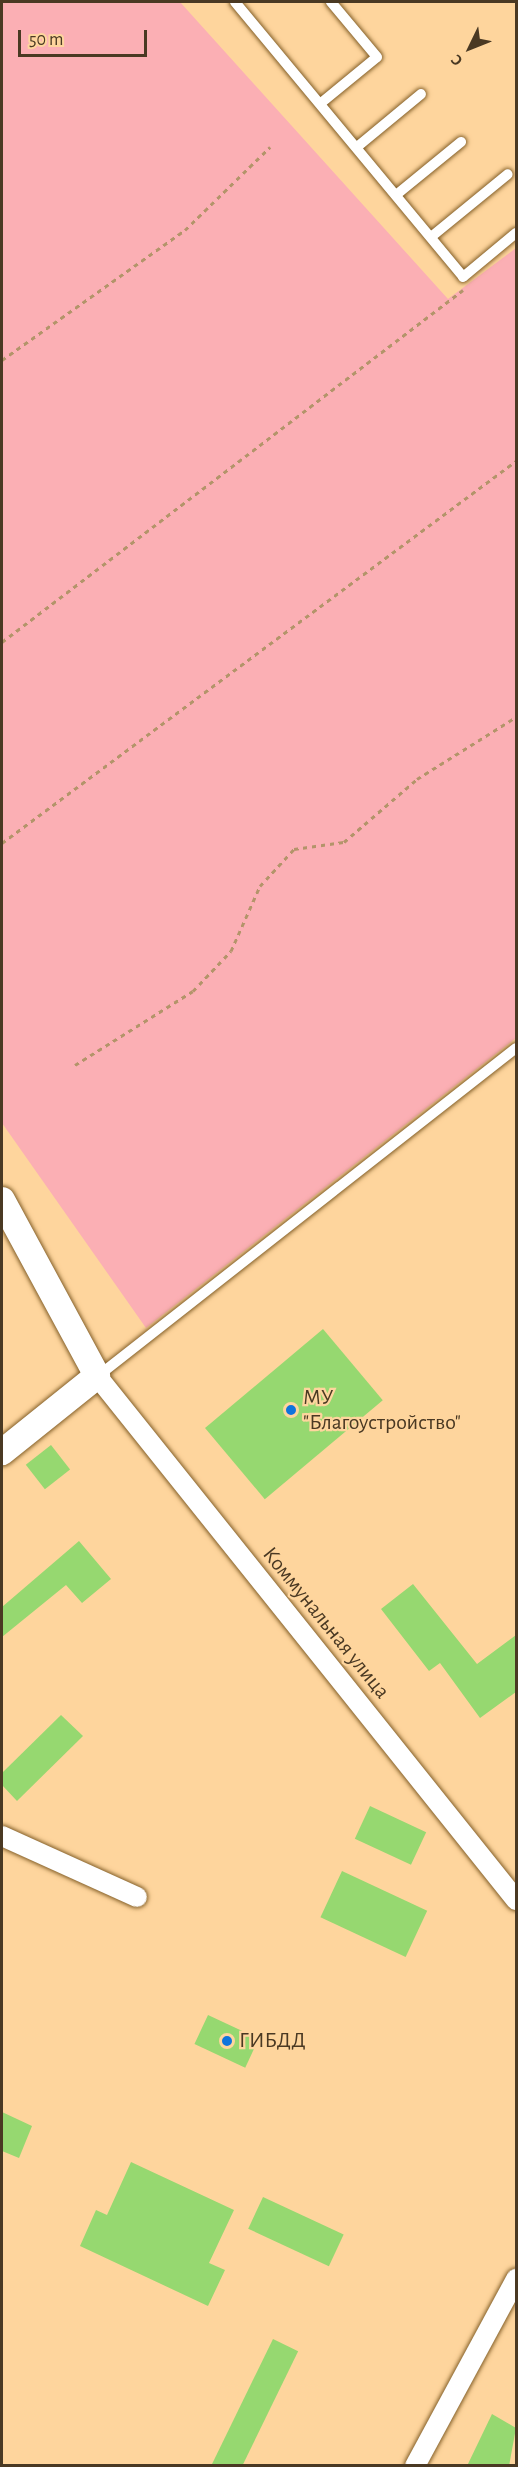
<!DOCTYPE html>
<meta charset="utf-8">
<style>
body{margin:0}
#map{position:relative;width:518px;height:2467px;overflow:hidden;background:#fed59d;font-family:"Alegreya Sans",sans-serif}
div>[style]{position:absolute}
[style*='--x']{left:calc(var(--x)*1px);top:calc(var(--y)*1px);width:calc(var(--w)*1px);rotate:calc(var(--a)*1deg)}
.green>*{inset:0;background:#fbafb4}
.building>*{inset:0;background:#96d870;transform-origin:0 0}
.path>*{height:3px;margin-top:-1.5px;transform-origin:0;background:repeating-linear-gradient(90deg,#b3946a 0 4.5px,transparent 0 9px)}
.roads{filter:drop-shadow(0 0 2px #846029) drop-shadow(0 0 2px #846029)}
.service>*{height:10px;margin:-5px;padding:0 5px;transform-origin:5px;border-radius:5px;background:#fff}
.minor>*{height:20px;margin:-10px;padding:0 10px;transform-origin:10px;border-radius:10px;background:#fff}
.tertiary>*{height:26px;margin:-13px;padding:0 13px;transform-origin:13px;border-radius:13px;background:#fff}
.dots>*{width:16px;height:16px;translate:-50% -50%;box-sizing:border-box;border:3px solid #fed59d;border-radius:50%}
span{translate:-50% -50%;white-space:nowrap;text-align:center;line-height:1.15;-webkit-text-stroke:4.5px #fed59d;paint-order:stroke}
.poi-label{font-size:22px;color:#4a3923}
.left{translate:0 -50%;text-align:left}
.street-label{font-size:22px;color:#4a3923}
.frame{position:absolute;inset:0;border:3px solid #4a3923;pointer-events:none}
.north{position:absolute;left:440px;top:18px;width:60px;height:60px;-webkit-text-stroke:4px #fed59d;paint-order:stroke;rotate:227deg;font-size:16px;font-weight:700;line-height:24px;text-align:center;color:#4a3923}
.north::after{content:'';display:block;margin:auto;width:21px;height:27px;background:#4a3923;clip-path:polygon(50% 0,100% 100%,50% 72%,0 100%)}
.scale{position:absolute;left:18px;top:30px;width:129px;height:27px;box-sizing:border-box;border:3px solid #4a3923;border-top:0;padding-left:8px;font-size:18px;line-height:21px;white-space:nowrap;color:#4a3923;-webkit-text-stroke:4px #fed59d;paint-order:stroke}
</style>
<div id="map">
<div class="green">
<div style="clip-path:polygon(2px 2px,180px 2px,448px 299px,516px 248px,516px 1038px,146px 1328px,2px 1123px)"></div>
</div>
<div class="building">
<div style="left:323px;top:1329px;width:93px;height:154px;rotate:50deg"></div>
<div style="left:51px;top:1445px;width:31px;height:32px;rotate:52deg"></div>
<div style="clip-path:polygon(79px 1541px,111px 1579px,82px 1603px,66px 1585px,2px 1637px,2px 1607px)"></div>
<div style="clip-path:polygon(413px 1584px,477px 1664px,516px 1635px,516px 1692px,480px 1718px,440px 1663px,429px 1671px,381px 1609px)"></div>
<div style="clip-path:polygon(61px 1715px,83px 1736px,17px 1801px,2px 1785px,2px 1773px)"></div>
<div style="left:370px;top:1806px;width:62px;height:36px;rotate:25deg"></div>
<div style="left:342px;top:1871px;width:94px;height:51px;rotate:25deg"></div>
<div style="left:208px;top:2015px;width:56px;height:32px;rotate:25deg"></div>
<div style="clip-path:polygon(2px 2112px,32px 2126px,19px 2158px,2px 2151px)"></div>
<div style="clip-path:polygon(131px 2162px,234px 2210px,209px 2263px,225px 2270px,208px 2306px,80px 2246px,96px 2210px,107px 2215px)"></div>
<div style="left:263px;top:2197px;width:89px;height:35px;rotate:25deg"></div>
<div style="left:273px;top:2339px;width:28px;height:141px;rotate:26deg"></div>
<div style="clip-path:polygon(492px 2414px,516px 2428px,509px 2466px,467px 2466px)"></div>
</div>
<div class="path">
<div style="--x:2;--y:360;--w:224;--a:-35.4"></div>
<div style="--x:185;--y:230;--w:119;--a:-44.3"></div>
<div style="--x:2;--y:642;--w:580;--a:-37.36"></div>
<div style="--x:2;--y:843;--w:640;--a:-36.62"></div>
<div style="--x:75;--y:1065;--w:139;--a:-32.1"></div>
<div style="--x:193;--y:991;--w:55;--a:-46.5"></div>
<div style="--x:231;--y:951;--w:71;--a:-66"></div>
<div style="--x:260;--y:886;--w:50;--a:-47.4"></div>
<div style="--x:294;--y:849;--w:50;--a:-8"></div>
<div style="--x:344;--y:842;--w:96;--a:-40.8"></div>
<div style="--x:417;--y:779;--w:117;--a:-32.1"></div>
</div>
<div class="roads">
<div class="service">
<div style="--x:235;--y:2;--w:357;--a:50.3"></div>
<div style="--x:463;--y:277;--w:69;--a:-39.7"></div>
<div style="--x:321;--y:103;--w:72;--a:-39.4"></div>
<div style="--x:377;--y:57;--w:72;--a:-129.9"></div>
<div style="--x:357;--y:147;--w:83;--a:-39.6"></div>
<div style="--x:396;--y:195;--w:84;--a:-39.2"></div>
<div style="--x:431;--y:237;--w:99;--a:-39.3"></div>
<div style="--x:98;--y:1376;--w:531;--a:-38.12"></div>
</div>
<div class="minor">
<div style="--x:97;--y:1376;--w:671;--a:51.35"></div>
<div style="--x:2;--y:1836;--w:148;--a:24.3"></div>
<div style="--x:415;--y:2466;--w:213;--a:-61.6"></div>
</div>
<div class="tertiary">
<div style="--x:2;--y:1200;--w:200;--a:61.6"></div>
<div style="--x:97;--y:1376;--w:122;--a:141.3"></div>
</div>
</div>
<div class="dots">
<div style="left:291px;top:1410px;background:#0f74dc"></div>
<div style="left:227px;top:2041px;background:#0f74dc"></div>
</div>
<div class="poi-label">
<span class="left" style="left:303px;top:1410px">МУ<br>"Благоустройство"</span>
<span class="left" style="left:239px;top:2041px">ГИБДД</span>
</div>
<div class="street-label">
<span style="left:326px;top:1623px;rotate:51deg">Коммунальная улица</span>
</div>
<div class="frame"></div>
<div class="north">С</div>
<div class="scale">50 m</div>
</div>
